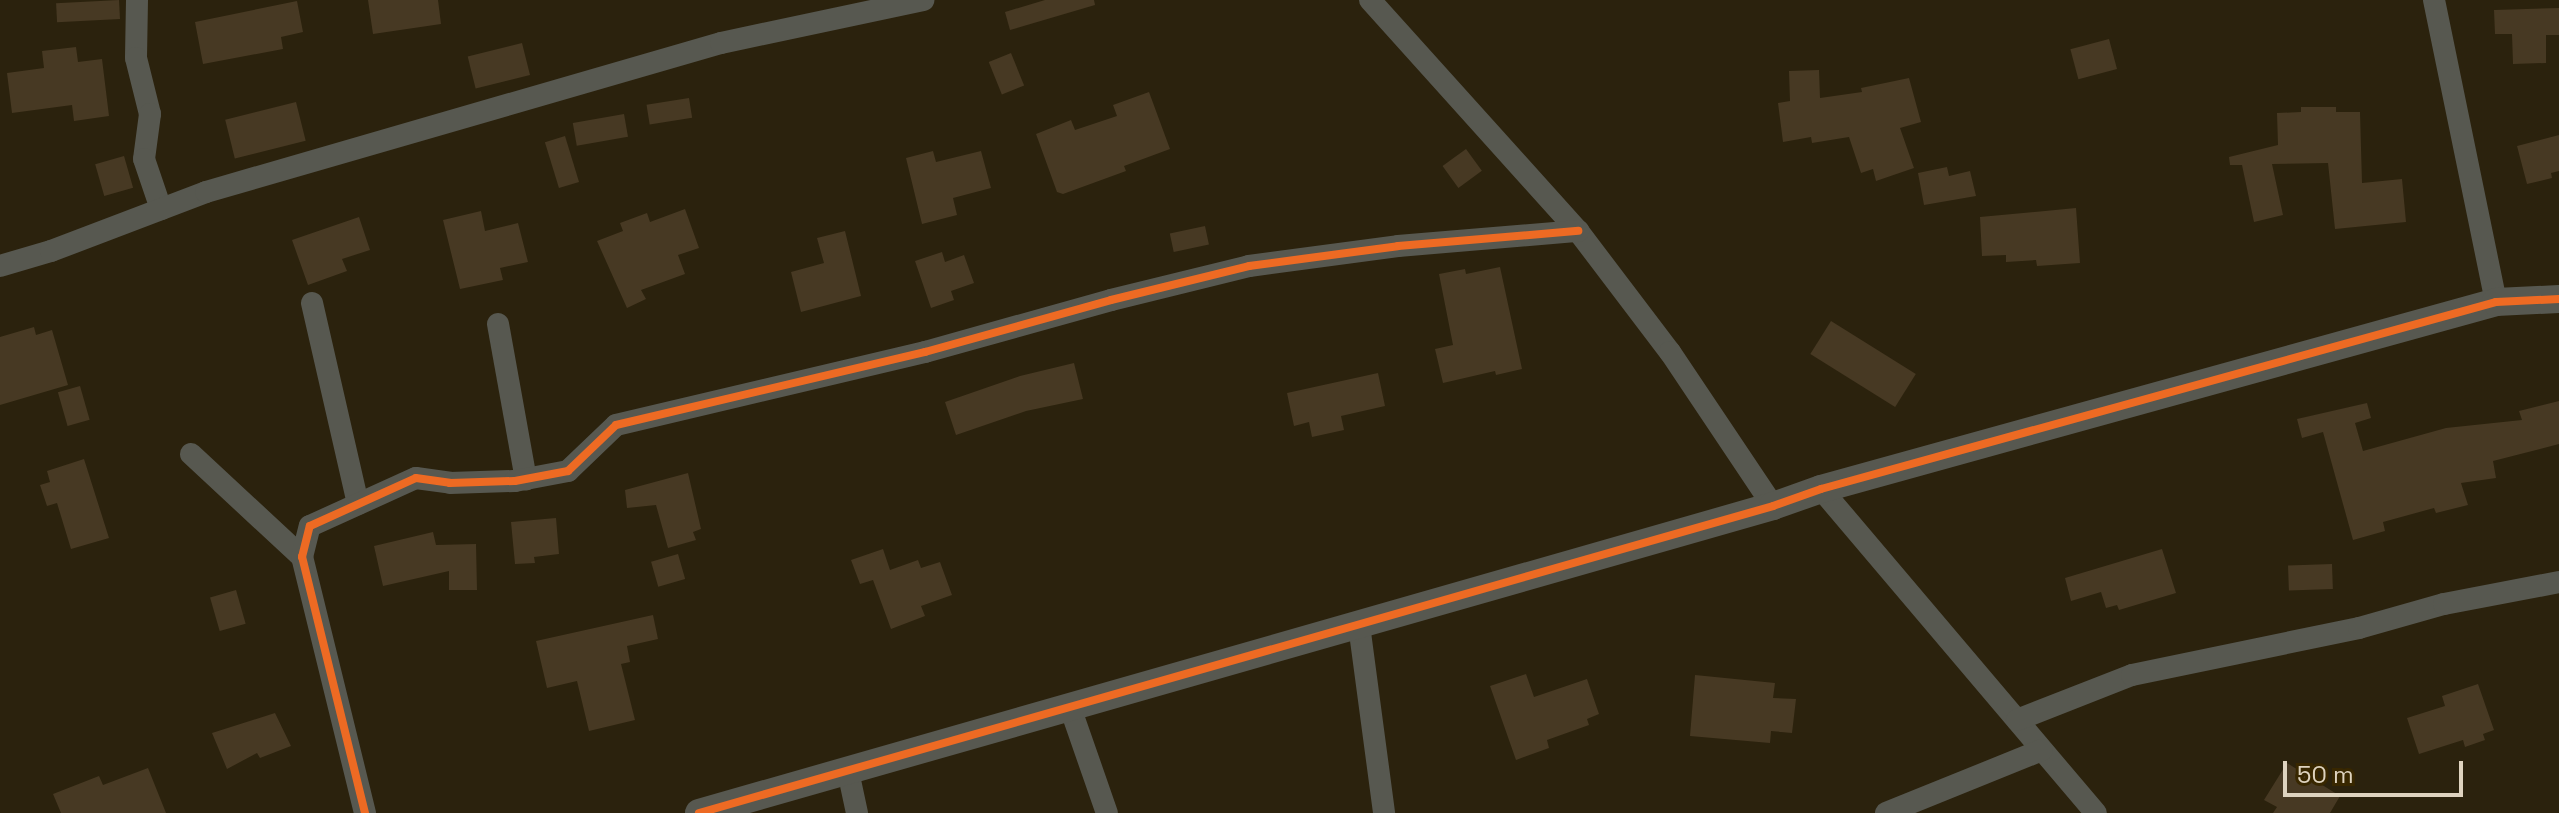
<!DOCTYPE html>
<style>
body{margin:0}
#map{position:relative;width:2559px;height:813px;overflow:hidden;background:#2b220d;font-family:"Space Grotesk",sans-serif}
div>[style]{position:absolute}
[style*='--x']{left:calc(var(--x)*1px);top:calc(var(--y)*1px);width:calc(var(--w)*1px);rotate:calc(var(--a)*1deg)}
.building>*{inset:0;background:#473923;transform-origin:0 0}
.minor>*{height:22px;margin:-11px;padding:0 11px;transform-origin:11px;border-radius:11px;background:#575850}
.tertiary>*{height:28px;margin:-14px;padding:0 14px;transform-origin:14px;border-radius:14px;background:#575850}
.cycleway>*{height:8px;margin:-4px;padding:0 4px;transform-origin:4px;border-radius:4px;background:#ed6a23}
span{translate:-50% -50%;white-space:nowrap;text-align:center;line-height:1.15;-webkit-text-stroke:6px #382700;paint-order:stroke}
.scale{position:absolute;left:2283px;top:761px;width:180px;height:36px;box-sizing:border-box;border:4px solid #ded3bf;border-top:0;padding-left:10px;font-size:24px;line-height:28px;white-space:nowrap;color:#ded3bf;-webkit-text-stroke:6px #382700;paint-order:stroke}
</style>
<div id="map">
<div class="building">
<div style="left:119px;top:0;width:19px;height:63px;rotate:87deg"></div>
<div style="clip-path:polygon(368px 0,438px 0,441px 24px,373px 34px)"></div>
<div style="clip-path:polygon(1045px 0,1094px 0,1095px 5px,1010px 30px,1005px 12px)"></div>
<div style="clip-path:polygon(297px 1px,303px 32px,281px 37px,283px 49px,203px 64px,195px 22px)"></div>
<div style="clip-path:polygon(2559px 8px,2559px 35px,2546px 35px,2546px 63px,2513px 64px,2512px 34px,2495px 34px,2494px 10px)"></div>
<div style="left:2109px;top:39px;width:31px;height:40px;rotate:75deg"></div>
<div style="left:522px;top:43px;width:33px;height:56px;rotate:76deg"></div>
<div style="clip-path:polygon(76px 47px,78px 62px,102px 59px,109px 116px,74px 121px,72px 105px,12px 113px,7px 73px,44px 68px,42px 51px)"></div>
<div style="left:1011px;top:53px;width:35px;height:24px;rotate:68deg"></div>
<div style="clip-path:polygon(1819px 70px,1820px 98px,1862px 92px,1861px 88px,1909px 78px,1921px 122px,1900px 128px,1914px 168px,1876px 181px,1873px 169px,1861px 173px,1849px 137px,1812px 143px,1811px 137px,1783px 142px,1778px 103px,1790px 101px,1789px 71px)"></div>
<div style="clip-path:polygon(1149px 92px,1170px 149px,1124px 166px,1126px 171px,1063px 194px,1057px 192px,1036px 134px,1071px 120px,1075px 130px,1117px 116px,1113px 105px)"></div>
<div style="left:689px;top:98px;width:20px;height:43px;rotate:81deg"></div>
<div style="left:296px;top:102px;width:40px;height:73px;rotate:76deg"></div>
<div style="clip-path:polygon(2301px 107px,2336px 107px,2336px 112px,2360px 112px,2362px 183px,2402px 179px,2406px 222px,2335px 229px,2328px 163px,2272px 164px,2283px 215px,2254px 222px,2242px 165px,2230px 165px,2229px 157px,2278px 145px,2277px 113px,2301px 112px)"></div>
<div style="left:624px;top:114px;width:23px;height:52px;rotate:80deg"></div>
<div style="clip-path:polygon(2559px 135px,2559px 171px,2551px 173px,2552px 178px,2527px 184px,2517px 146px)"></div>
<div style="left:565px;top:136px;width:48px;height:21px;rotate:73deg"></div>
<div style="left:1466px;top:149px;width:27px;height:29px;rotate:54deg"></div>
<div style="clip-path:polygon(933px 151px,936px 162px,981px 151px,991px 188px,953px 198px,957px 215px,922px 224px,906px 158px)"></div>
<div style="left:124px;top:156px;width:33px;height:30px;rotate:74deg"></div>
<div style="clip-path:polygon(1947px 167px,1949px 176px,1970px 171px,1976px 196px,1924px 205px,1918px 173px)"></div>
<div style="clip-path:polygon(2076px 208px,2080px 263px,2037px 266px,2036px 260px,2006px 262px,2006px 255px,1982px 256px,1980px 217px)"></div>
<div style="clip-path:polygon(685px 209px,699px 248px,678px 255px,685px 274px,641px 290px,646px 299px,627px 308px,597px 241px,623px 231px,620px 223px,647px 213px,650px 222px)"></div>
<div style="clip-path:polygon(481px 211px,485px 231px,518px 223px,528px 262px,500px 268px,503px 280px,460px 289px,443px 220px)"></div>
<div style="clip-path:polygon(359px 217px,370px 250px,342px 259px,347px 271px,308px 285px,292px 240px)"></div>
<div style="left:1205px;top:226px;width:19px;height:36px;rotate:78deg"></div>
<div style="clip-path:polygon(845px 231px,861px 296px,801px 312px,791px 272px,824px 263px,817px 238px)"></div>
<div style="clip-path:polygon(942px 252px,945px 262px,964px 255px,974px 283px,951px 291px,954px 300px,931px 308px,915px 261px)"></div>
<div style="clip-path:polygon(1500px 267px,1522px 369px,1496px 375px,1495px 371px,1443px 383px,1435px 349px,1453px 345px,1439px 274px,1465px 269px,1466px 274px)"></div>
<div style="left:1831px;top:321px;width:100px;height:39px;rotate:32deg"></div>
<div style="clip-path:polygon(34px 327px,36px 335px,52px 330px,68px 385px,0 405px,0 337px)"></div>
<div style="clip-path:polygon(1074px 363px,1083px 399px,1026px 411px,956px 435px,945px 402px,1020px 376px)"></div>
<div style="clip-path:polygon(1378px 373px,1385px 406px,1341px 416px,1344px 430px,1312px 437px,1309px 422px,1294px 426px,1287px 393px)"></div>
<div style="left:80px;top:386px;width:35px;height:23px;rotate:74deg"></div>
<div style="clip-path:polygon(2559px 401px,2559px 444px,2493px 461px,2496px 478px,2461px 483px,2468px 505px,2436px 513px,2434px 508px,2383px 522px,2385px 531px,2353px 540px,2323px 432px,2302px 438px,2297px 419px,2367px 403px,2371px 418px,2355px 423px,2363px 451px,2446px 428px,2522px 420px,2519px 411px)"></div>
<div style="clip-path:polygon(84px 459px,109px 538px,71px 549px,57px 503px,47px 506px,40px 485px,50px 482px,47px 471px)"></div>
<div style="clip-path:polygon(688px 473px,701px 529px,693px 532px,696px 540px,668px 548px,656px 505px,627px 508px,625px 490px)"></div>
<div style="clip-path:polygon(556px 518px,559px 554px,534px 557px,535px 563px,515px 564px,511px 522px)"></div>
<div style="clip-path:polygon(433px 532px,436px 545px,476px 544px,477px 590px,449px 590px,449px 571px,383px 586px,374px 546px)"></div>
<div style="clip-path:polygon(883px 549px,890px 570px,918px 560px,921px 568px,940px 562px,952px 595px,921px 606px,925px 616px,891px 629px,873px 580px,860px 584px,851px 560px)"></div>
<div style="clip-path:polygon(2162px 549px,2176px 593px,2119px 610px,2117px 605px,2106px 608px,2101px 592px,2071px 601px,2065px 578px)"></div>
<div style="left:678px;top:554px;width:26px;height:28px;rotate:74deg"></div>
<div style="left:2332px;top:564px;width:25px;height:44px;rotate:88deg"></div>
<div style="left:236px;top:590px;width:35px;height:27px;rotate:74deg"></div>
<div style="clip-path:polygon(653px 615px,658px 639px,627px 646px,630px 662px,621px 664px,635px 720px,589px 731px,577px 681px,547px 688px,536px 641px)"></div>
<div style="clip-path:polygon(1526px 674px,1534px 697px,1587px 679px,1599px 714px,1587px 719px,1589px 725px,1547px 740px,1549px 748px,1516px 760px,1490px 686px)"></div>
<div style="clip-path:polygon(1695px 675px,1775px 683px,1773px 698px,1796px 699px,1792px 733px,1771px 731px,1770px 743px,1690px 736px)"></div>
<div style="clip-path:polygon(2478px 684px,2494px 730px,2483px 734px,2485px 740px,2465px 747px,2463px 740px,2419px 754px,2407px 718px,2445px 706px,2442px 696px)"></div>
<div style="clip-path:polygon(275px 713px,291px 746px,260px 758px,257px 753px,227px 769px,212px 733px)"></div>
<div style="clip-path:polygon(2287px 763px,2340px 796px,2330px 813px,2273px 813px,2277px 807px,2264px 800px)"></div>
<div style="clip-path:polygon(148px 768px,166px 813px,61px 813px,53px 794px,99px 776px,103px 785px)"></div>
</div>
<div class="minor">
<div style="--x:137;--y:0;--w:58;--a:91"></div>
<div style="--x:136;--y:58;--w:58;--a:76"></div>
<div style="--x:150;--y:114;--w:45;--a:97.6"></div>
<div style="--x:144;--y:159;--w:53;--a:71.2"></div>
<div style="--x:1370;--y:0;--w:311;--a:48"></div>
<div style="--x:1578;--y:231;--w:152;--a:52.8"></div>
<div style="--x:1670;--y:352;--w:185;--a:56.2"></div>
<div style="--x:2434;--y:0;--w:308;--a:78.4"></div>
<div style="--x:0;--y:266;--w:53;--a:-16.4"></div>
<div style="--x:51;--y:251;--w:166;--a:-20.8"></div>
<div style="--x:206;--y:192;--w:536;--a:-16.14"></div>
<div style="--x:721;--y:43;--w:207;--a:-12"></div>
<div style="--x:312;--y:303;--w:206;--a:77.1"></div>
<div style="--x:498;--y:324;--w:158;--a:79.8"></div>
<div style="--x:191;--y:454;--w:151;--a:42.9"></div>
<div style="--x:1821;--y:489;--w:425;--a:49.7"></div>
<div style="--x:1359;--y:625;--w:190;--a:82.4"></div>
<div style="--x:1070;--y:707;--w:112;--a:70.8"></div>
<div style="--x:2017;--y:720;--w:123;--a:-21.4"></div>
<div style="--x:2132;--y:675;--w:232;--a:-11.7"></div>
<div style="--x:2359;--y:628;--w:88;--a:-15.8"></div>
<div style="--x:2444;--y:604;--w:117;--a:-10.8"></div>
<div style="--x:848;--y:771;--w:43;--a:77.9"></div>
<div style="--x:365;--y:813;--w:264;--a:-103.8"></div>
<div style="--x:302;--y:557;--w:32;--a:-76"></div>
<div style="--x:310;--y:526;--w:116;--a:-24.4"></div>
<div style="--x:416;--y:478;--w:34;--a:8"></div>
<div style="--x:450;--y:483;--w:65;--a:-1.8"></div>
<div style="--x:515;--y:481;--w:54;--a:-10.7"></div>
<div style="--x:568;--y:471;--w:66;--a:-43.8"></div>
<div style="--x:616;--y:425;--w:318;--a:-13.3"></div>
<div style="--x:925;--y:352;--w:193;--a:-15.6"></div>
<div style="--x:1111;--y:300;--w:142;--a:-13.8"></div>
<div style="--x:1249;--y:266;--w:150;--a:-7.6"></div>
<div style="--x:1398;--y:246;--w:181;--a:-4.8"></div>
<div style="--x:1886;--y:813;--w:168;--a:-22"></div>
</div>
<div class="tertiary">
<div style="--x:699;--y:813;--w:1117;--a:-15.95"></div>
<div style="--x:1773;--y:506;--w:51;--a:-19.5"></div>
<div style="--x:1821;--y:489;--w:700;--a:-15.48"></div>
<div style="--x:2496;--y:302;--w:63;--a:-2.7"></div>
</div>
<div class="cycleway">
<div style="--x:365;--y:813;--w:264;--a:-103.8"></div>
<div style="--x:302;--y:557;--w:32;--a:-76"></div>
<div style="--x:310;--y:526;--w:116;--a:-24.4"></div>
<div style="--x:416;--y:478;--w:34;--a:8"></div>
<div style="--x:450;--y:483;--w:65;--a:-1.8"></div>
<div style="--x:515;--y:481;--w:54;--a:-10.7"></div>
<div style="--x:568;--y:471;--w:66;--a:-43.8"></div>
<div style="--x:616;--y:425;--w:318;--a:-13.3"></div>
<div style="--x:925;--y:352;--w:193;--a:-15.6"></div>
<div style="--x:1111;--y:300;--w:142;--a:-13.8"></div>
<div style="--x:1249;--y:266;--w:150;--a:-7.6"></div>
<div style="--x:1398;--y:246;--w:181;--a:-4.8"></div>
<div style="--x:699;--y:813;--w:1117;--a:-15.95"></div>
<div style="--x:1773;--y:506;--w:51;--a:-19.5"></div>
<div style="--x:1821;--y:489;--w:700;--a:-15.48"></div>
<div style="--x:2496;--y:302;--w:63;--a:-2.7"></div>
</div>
<div class="scale">50 m</div>
</div>
